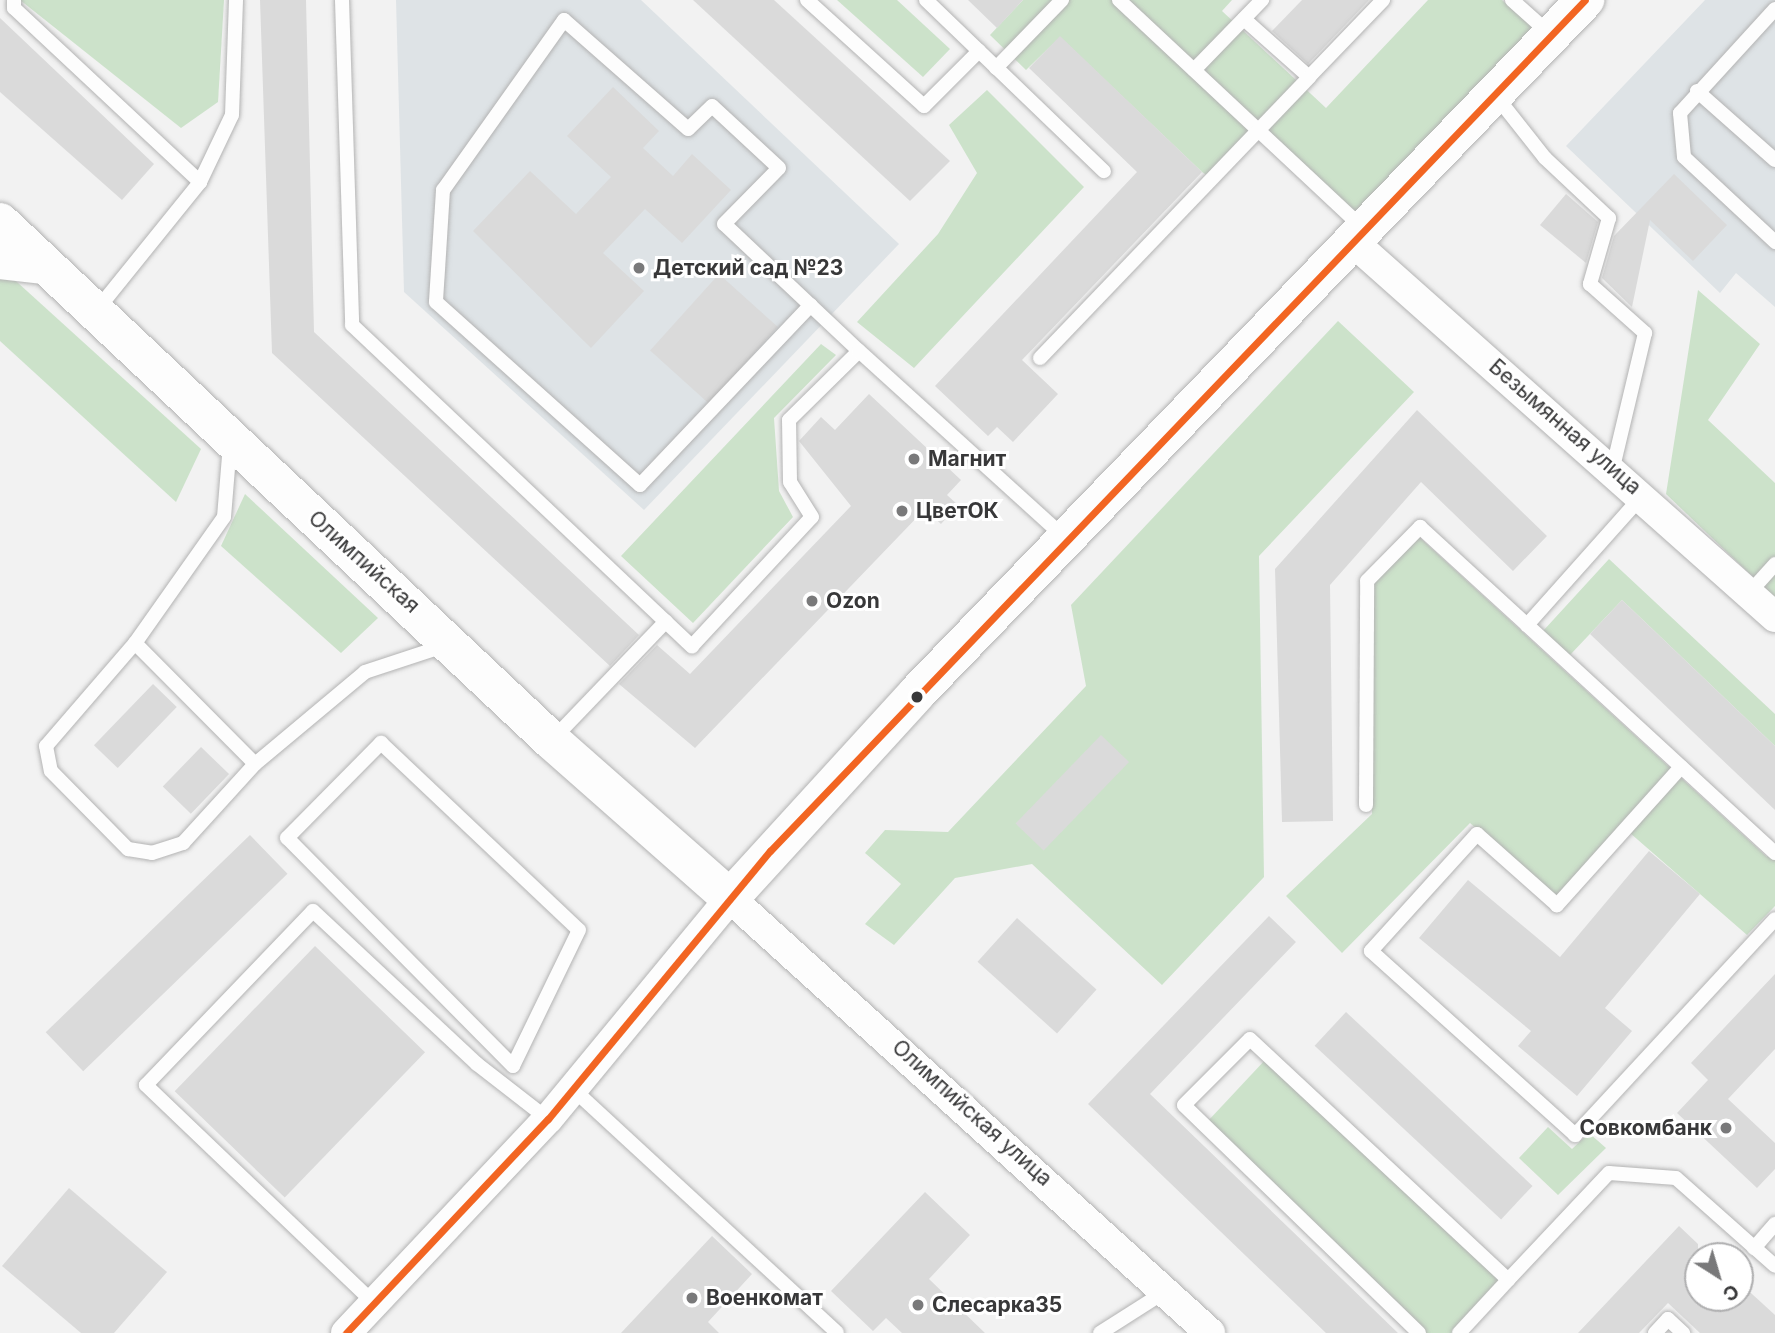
<!DOCTYPE html>
<meta charset="utf-8">
<style>
body{margin:0}
#map{position:relative;width:1775px;height:1333px;overflow:hidden;background:#f2f2f2;font-family:Inter,sans-serif}
div>[style]{position:absolute}
[style*='--x']{left:calc(var(--x)*1px);top:calc(var(--y)*1px);width:calc(var(--w)*1px);rotate:calc(var(--a)*1deg)}
.built>*{inset:0;background:#dee3e6}
.green>*{inset:0;background:#cce2ca}
.building>*{inset:0;background:#dadada;transform-origin:0 0}
.roads{filter:drop-shadow(0 0 2px #b3b3b3) drop-shadow(0 0 2px #b3b3b3)}
.lane>*{height:14px;margin:-7px;padding:0 7px;transform-origin:7px;border-radius:7px;background:#fdfdfd}
.street>*{height:30px;margin:-15px;padding:0 15px;transform-origin:15px;border-radius:15px;background:#fdfdfd}
.secondary>*{height:38px;margin:-19px;padding:0 19px;transform-origin:19px;border-radius:19px;background:#fdfdfd}
.bus-1>*{height:7px;margin:-3.5px;padding:0 3.5px;transform-origin:3.5px;border-radius:3.5px;background:#f26522}
.dots>*{width:19px;height:19px;translate:-50% -50%;box-sizing:border-box;border:4px solid #fff;border-radius:50%}
span{translate:-50% -50%;white-space:nowrap;text-align:center;line-height:1.15;-webkit-text-stroke:6px #fff;paint-order:stroke}
.poi-label{font-size:21px;color:#383839;font-weight:700}
.left{translate:0 -50%;text-align:left}
.right{translate:-100% -50%;text-align:right}
.street-label{font-size:21px;color:#383839}
.north{position:absolute;left:1684px;top:1242px;width:70px;height:70px;box-sizing:border-box;background:#fff;border:2px solid #afafb0;border-radius:50%;rotate:143deg;font-size:19px;font-weight:700;line-height:28px;text-align:center;color:#383839}
.north::after{content:'';display:block;margin:auto;width:24px;height:32px;background:#79797a;clip-path:polygon(50% 0,100% 100%,50% 72%,0 100%)}
</style>
<div id="map">
<div class="built">
<div style="clip-path:polygon(396px 0,641px 0,899px 244px,644px 510px,404px 292px)"></div>
<div style="clip-path:polygon(1705px 0,1775px 0,1775px 307px,1736px 273px,1720px 293px,1566px 146px)"></div>
</div>
<div class="green">
<div style="clip-path:polygon(20px 0,224px 0,218px 102px,181px 128px)"></div>
<div style="clip-path:polygon(837px 0,897px 0,950px 49px,923px 77px)"></div>
<div style="clip-path:polygon(1023px 0,1232px 0,1222px 11px,1326px 108px,1428px 0,1502px 0,1538px 32px,1362px 219px,1257px 125px,1208px 176px,1202px 172px,1060px 37px,1026px 70px,990px 35px)"></div>
<div style="clip-path:polygon(987px 90px,1084px 187px,914px 368px,857px 322px,938px 234px,977px 173px,949px 125px)"></div>
<div style="clip-path:polygon(6px 272px,201px 449px,176px 502px,0 341px,0 276px)"></div>
<div style="clip-path:polygon(1698px 290px,1760px 344px,1708px 420px,1775px 483px,1775px 598px,1666px 494px)"></div>
<div style="clip-path:polygon(1338px 321px,1414px 392px,1259px 556px,1264px 877px,1162px 985px,1032px 864px,955px 878px,894px 945px,865px 924px,901px 884px,865px 853px,885px 830px,948px 832px,1086px 686px,1071px 605px)"></div>
<div style="clip-path:polygon(821px 344px,836px 355px,774px 418px,779px 491px,793px 517px,693px 623px,621px 556px)"></div>
<div style="clip-path:polygon(245px 494px,378px 618px,341px 653px,221px 546px)"></div>
<div style="clip-path:polygon(1418px 536px,1767px 857px,1775px 849px,1775px 906px,1747px 935px,1622px 826px,1558px 899px,1470px 823px,1342px 953px,1286px 896px,1372px 814px,1372px 584px)"></div>
<div style="clip-path:polygon(1609px 559px,1775px 714px,1775px 746px,1622px 600px,1570px 655px,1543px 631px)"></div>
<div style="clip-path:polygon(1266px 1059px,1502px 1281px,1453px 1333px,1426px 1333px,1207px 1122px)"></div>
<div style="clip-path:polygon(1548px 1127px,1572px 1149px,1589px 1133px,1606px 1148px,1558px 1195px,1519px 1158px)"></div>
</div>
<div class="building">
<div style="clip-path:polygon(260px 0,306px 0,314px 332px,639px 635px,610px 666px,272px 353px)"></div>
<div style="clip-path:polygon(693px 0,774px 0,950px 161px,910px 201px)"></div>
<div style="clip-path:polygon(968px 0,1023px 0,997px 28px)"></div>
<div style="clip-path:polygon(1302px 0,1369px 0,1308px 64px,1272px 31px)"></div>
<div style="clip-path:polygon(0 18px,154px 164px,122px 200px,0 92px)"></div>
<div style="clip-path:polygon(1060px 36px,1202px 172px,1022px 360px,1058px 394px,1013px 442px,997px 427px,988px 436px,935px 386px,1137px 172px,1029px 68px)"></div>
<div style="clip-path:polygon(613px 87px,659px 131px,643px 148px,673px 176px,692px 154px,731px 190px,682px 243px,645px 209px,603px 253px,644px 291px,591px 348px,473px 231px,530px 171px,576px 214px,611px 177px,567px 136px)"></div>
<div style="clip-path:polygon(1674px 174px,1727px 225px,1693px 261px,1650px 220px,1632px 307px,1602px 278px,1614px 236px)"></div>
<div style="clip-path:polygon(1566px 194px,1598px 222px,1586px 263px,1540px 225px)"></div>
<div style="left:719px;top:274px;width:79px;height:103px;rotate:42deg"></div>
<div style="clip-path:polygon(869px 394px,961px 480px,947px 495px,958px 505px,941px 524px,925px 509px,695px 748px,619px 684px,657px 645px,690px 674px,851px 506px,799px 441px,821px 417px,835px 430px)"></div>
<div style="clip-path:polygon(1417px 410px,1547px 536px,1513px 571px,1421px 482px,1330px 585px,1333px 821px,1282px 822px,1275px 569px)"></div>
<div style="clip-path:polygon(1622px 600px,1775px 746px,1775px 810px,1590px 634px)"></div>
<div style="left:153px;top:684px;width:33px;height:85px;rotate:44deg"></div>
<div style="left:1101px;top:735px;width:39px;height:123px;rotate:44deg"></div>
<div style="left:201px;top:747px;width:39px;height:55px;rotate:44deg"></div>
<div style="left:250px;top:835px;width:54px;height:284px;rotate:46deg"></div>
<div style="clip-path:polygon(1649px 851px,1700px 894px,1605px 1008px,1632px 1031px,1577px 1096px,1518px 1046px,1531px 1031px,1419px 938px,1468px 880px,1560px 957px)"></div>
<div style="clip-path:polygon(1269px 916px,1296px 942px,1150px 1094px,1398px 1333px,1326px 1333px,1088px 1104px)"></div>
<div style="left:1017px;top:918px;width:107px;height:59px;rotate:42deg"></div>
<div style="left:315px;top:946px;width:153px;height:202px;rotate:44deg"></div>
<div style="clip-path:polygon(1775px 974px,1775px 1049px,1728px 1099px,1775px 1143px,1775px 1169px,1757px 1188px,1677px 1113px,1708px 1080px,1691px 1063px)"></div>
<div style="left:1346px;top:1012px;width:255px;height:46px;rotate:43deg"></div>
<div style="clip-path:polygon(69px 1188px,167px 1272px,114px 1333px,81px 1333px,2px 1266px)"></div>
<div style="clip-path:polygon(925px 1192px,970px 1235px,929px 1279px,985px 1333px,902px 1333px,886px 1318px,873px 1331px,831px 1291px)"></div>
<div style="clip-path:polygon(1679px 1226px,1698px 1244px,1698px 1298px,1740px 1298px,1740px 1283px,1775px 1315px,1775px 1333px,1700px 1333px,1668px 1303px,1639px 1333px,1578px 1333px)"></div>
<div style="clip-path:polygon(712px 1236px,752px 1274px,708px 1322px,719px 1333px,621px 1333px)"></div>
</div>
<div class="roads">
<div class="lane">
<div style="--x:14;--y:0;--w:8;--a:90"></div>
<div style="--x:14;--y:8;--w:255;--a:43.1"></div>
<div style="--x:342;--y:0;--w:325;--a:88.2"></div>
<div style="--x:352;--y:325;--w:468;--a:43.4"></div>
<div style="--x:692;--y:646;--w:176;--a:-47.1"></div>
<div style="--x:812;--y:517;--w:41;--a:-122.2"></div>
<div style="--x:790;--y:482;--w:62;--a:-90.9"></div>
<div style="--x:789;--y:420;--w:98;--a:-44.6"></div>
<div style="--x:859;--y:351;--w:185;--a:-136.7"></div>
<div style="--x:724;--y:224;--w:78;--a:-45.5"></div>
<div style="--x:779;--y:168;--w:91;--a:-137.2"></div>
<div style="--x:712;--y:106;--w:33;--a:136"></div>
<div style="--x:688;--y:129;--w:165;--a:-138.7"></div>
<div style="--x:564;--y:20;--w:209;--a:125.4"></div>
<div style="--x:443;--y:190;--w:112;--a:93.6"></div>
<div style="--x:436;--y:302;--w:274;--a:41.9"></div>
<div style="--x:640;--y:485;--w:248;--a:-46.5"></div>
<div style="--x:807;--y:0;--w:158;--a:42.2"></div>
<div style="--x:924;--y:106;--w:78;--a:-45"></div>
<div style="--x:926;--y:0;--w:247;--a:43.9"></div>
<div style="--x:1119;--y:0;--w:334;--a:43.1"></div>
<div style="--x:1512;--y:0;--w:51;--a:41.8"></div>
<div style="--x:1775;--y:9;--w:141;--a:132.4"></div>
<div style="--x:1680;--y:113;--w:44;--a:84.8"></div>
<div style="--x:1684;--y:157;--w:125;--a:43"></div>
<div style="--x:1244;--y:19;--w:87;--a:41.7"></div>
<div style="--x:1309;--y:77;--w:107;--a:-46.1"></div>
<div style="--x:996;--y:68;--w:95;--a:-45.9"></div>
<div style="--x:1194;--y:70;--w:98;--a:-45.8"></div>
<div style="--x:1697;--y:91;--w:104;--a:41.5"></div>
<div style="--x:1496;--y:96;--w:79;--a:51.7"></div>
<div style="--x:1545;--y:158;--w:88;--a:43.2"></div>
<div style="--x:1609;--y:218;--w:69;--a:106.1"></div>
<div style="--x:1590;--y:284;--w:74;--a:41.7"></div>
<div style="--x:1645;--y:333;--w:138;--a:103.4"></div>
<div style="--x:96;--y:311;--w:166;--a:-51.1"></div>
<div style="--x:200;--y:182;--w:74;--a:-64.5"></div>
<div style="--x:232;--y:115;--w:115;--a:-88"></div>
<div style="--x:859;--y:351;--w:278;--a:42.2"></div>
<div style="--x:1040;--y:358;--w:389;--a:-46.2"></div>
<div style="--x:230;--y:444;--w:73;--a:94.7"></div>
<div style="--x:224;--y:517;--w:154;--a:125.2"></div>
<div style="--x:135;--y:643;--w:136;--a:130.8"></div>
<div style="--x:46;--y:746;--w:25;--a:79"></div>
<div style="--x:51;--y:771;--w:110;--a:45.4"></div>
<div style="--x:128;--y:849;--w:24;--a:9"></div>
<div style="--x:152;--y:853;--w:33;--a:-18"></div>
<div style="--x:183;--y:843;--w:107;--a:-47.7"></div>
<div style="--x:255;--y:764;--w:143;--a:-39.9"></div>
<div style="--x:365;--y:672;--w:86;--a:-18.2"></div>
<div style="--x:1642;--y:496;--w:173;--a:131.7"></div>
<div style="--x:1527;--y:625;--w:337;--a:42.6"></div>
<div style="--x:1749;--y:593;--w:39;--a:-48"></div>
<div style="--x:135;--y:643;--w:170;--a:45.2"></div>
<div style="--x:553;--y:739;--w:163;--a:-46.2"></div>
<div style="--x:381;--y:743;--w:272;--a:43.4"></div>
<div style="--x:579;--y:930;--w:151;--a:115.9"></div>
<div style="--x:513;--y:1066;--w:321;--a:-134.7"></div>
<div style="--x:287;--y:838;--w:134;--a:-45.3"></div>
<div style="--x:1681;--y:767;--w:186;--a:131.9"></div>
<div style="--x:1557;--y:905;--w:107;--a:-138.4"></div>
<div style="--x:1477;--y:834;--w:158;--a:132.2"></div>
<div style="--x:1371;--y:951;--w:275;--a:42"></div>
<div style="--x:1575;--y:1135;--w:294;--a:-47.2"></div>
<div style="--x:1366;--y:805;--w:224;--a:-89.7"></div>
<div style="--x:1367;--y:581;--w:76;--a:-45.5"></div>
<div style="--x:1420;--y:527;--w:145;--a:42.5"></div>
<div style="--x:573;--y:1089;--w:359;--a:42.7"></div>
<div style="--x:1754;--y:1248;--w:32;--a:-49"></div>
<div style="--x:375;--y:1304;--w:317;--a:-136.3"></div>
<div style="--x:146;--y:1085;--w:241;--a:-46.2"></div>
<div style="--x:313;--y:911;--w:224;--a:43"></div>
<div style="--x:477;--y:1064;--w:90;--a:37.8"></div>
<div style="--x:1100;--y:1333;--w:78;--a:-32.5"></div>
<div style="--x:1419;--y:1333;--w:327;--a:-135.9"></div>
<div style="--x:1184;--y:1105;--w:93;--a:-45"></div>
<div style="--x:1250;--y:1039;--w:353;--a:43"></div>
<div style="--x:1508;--y:1280;--w:147;--a:-46.7"></div>
<div style="--x:1609;--y:1173;--w:67;--a:4.3"></div>
<div style="--x:1676;--y:1178;--w:132;--a:41.6"></div>
<div style="--x:1459;--y:1333;--w:72;--a:-47.2"></div>
<div style="--x:1655;--y:1333;--w:19;--a:-47"></div>
<div style="--x:1668;--y:1319;--w:21;--a:43"></div>
</div>
<div class="street">
<div style="--x:1352;--y:241;--w:566;--a:41.63"></div>
<div style="--x:0;--y:264;--w:51;--a:6.7"></div>
<div style="--x:346;--y:1333;--w:294;--a:-46.7"></div>
<div style="--x:548;--y:1119;--w:286;--a:-50.5"></div>
<div style="--x:730;--y:898;--w:648;--a:42.18"></div>
</div>
<div class="secondary">
<div style="--x:0;--y:222;--w:758;--a:43.24"></div>
<div style="--x:552;--y:741;--w:237;--a:41.4"></div>
<div style="--x:730;--y:898;--w:277;--a:-47.6"></div>
<div style="--x:917;--y:693;--w:963;--a:-46.05"></div>
</div>
</div>
<div class="bus-1">
<div style="--x:346;--y:1333;--w:294;--a:-46.7"></div>
<div style="--x:548;--y:1119;--w:348;--a:-50.4"></div>
<div style="--x:770;--y:851;--w:1178;--a:-46.24"></div>
</div>
<div class="dots">
<div style="left:639px;top:268px;background:#79797a"></div>
<div style="left:914px;top:459px;background:#79797a"></div>
<div style="left:902px;top:511px;background:#79797a"></div>
<div style="left:812px;top:601px;background:#79797a"></div>
<div style="left:917px;top:697px;background:#383839"></div>
<div style="left:1726px;top:1128px;background:#79797a"></div>
<div style="left:692px;top:1298px;background:#79797a"></div>
<div style="left:918px;top:1305px;background:#79797a"></div>
</div>
<div class="poi-label">
<span class="left" style="left:653px;top:268px">Детский сад №23</span>
<span class="left" style="left:928px;top:459px">Магнит</span>
<span class="left" style="left:916px;top:511px">ЦветОК</span>
<span class="left" style="left:826px;top:601px">Ozon</span>
<span class="right" style="left:1712px;top:1128px">Совкомбанк</span>
<span class="left" style="left:706px;top:1298px">Военкомат</span>
<span class="left" style="left:932px;top:1305px">Слесарка35</span>
</div>
<div class="street-label">
<span style="left:1565px;top:427px;rotate:41deg">Безымянная улица</span>
<span style="left:364px;top:562px;rotate:42deg">Олимпийская</span>
<span style="left:972px;top:1113px;rotate:42deg">Олимпийская улица</span>
</div>
<div class="north">С</div>
</div>
